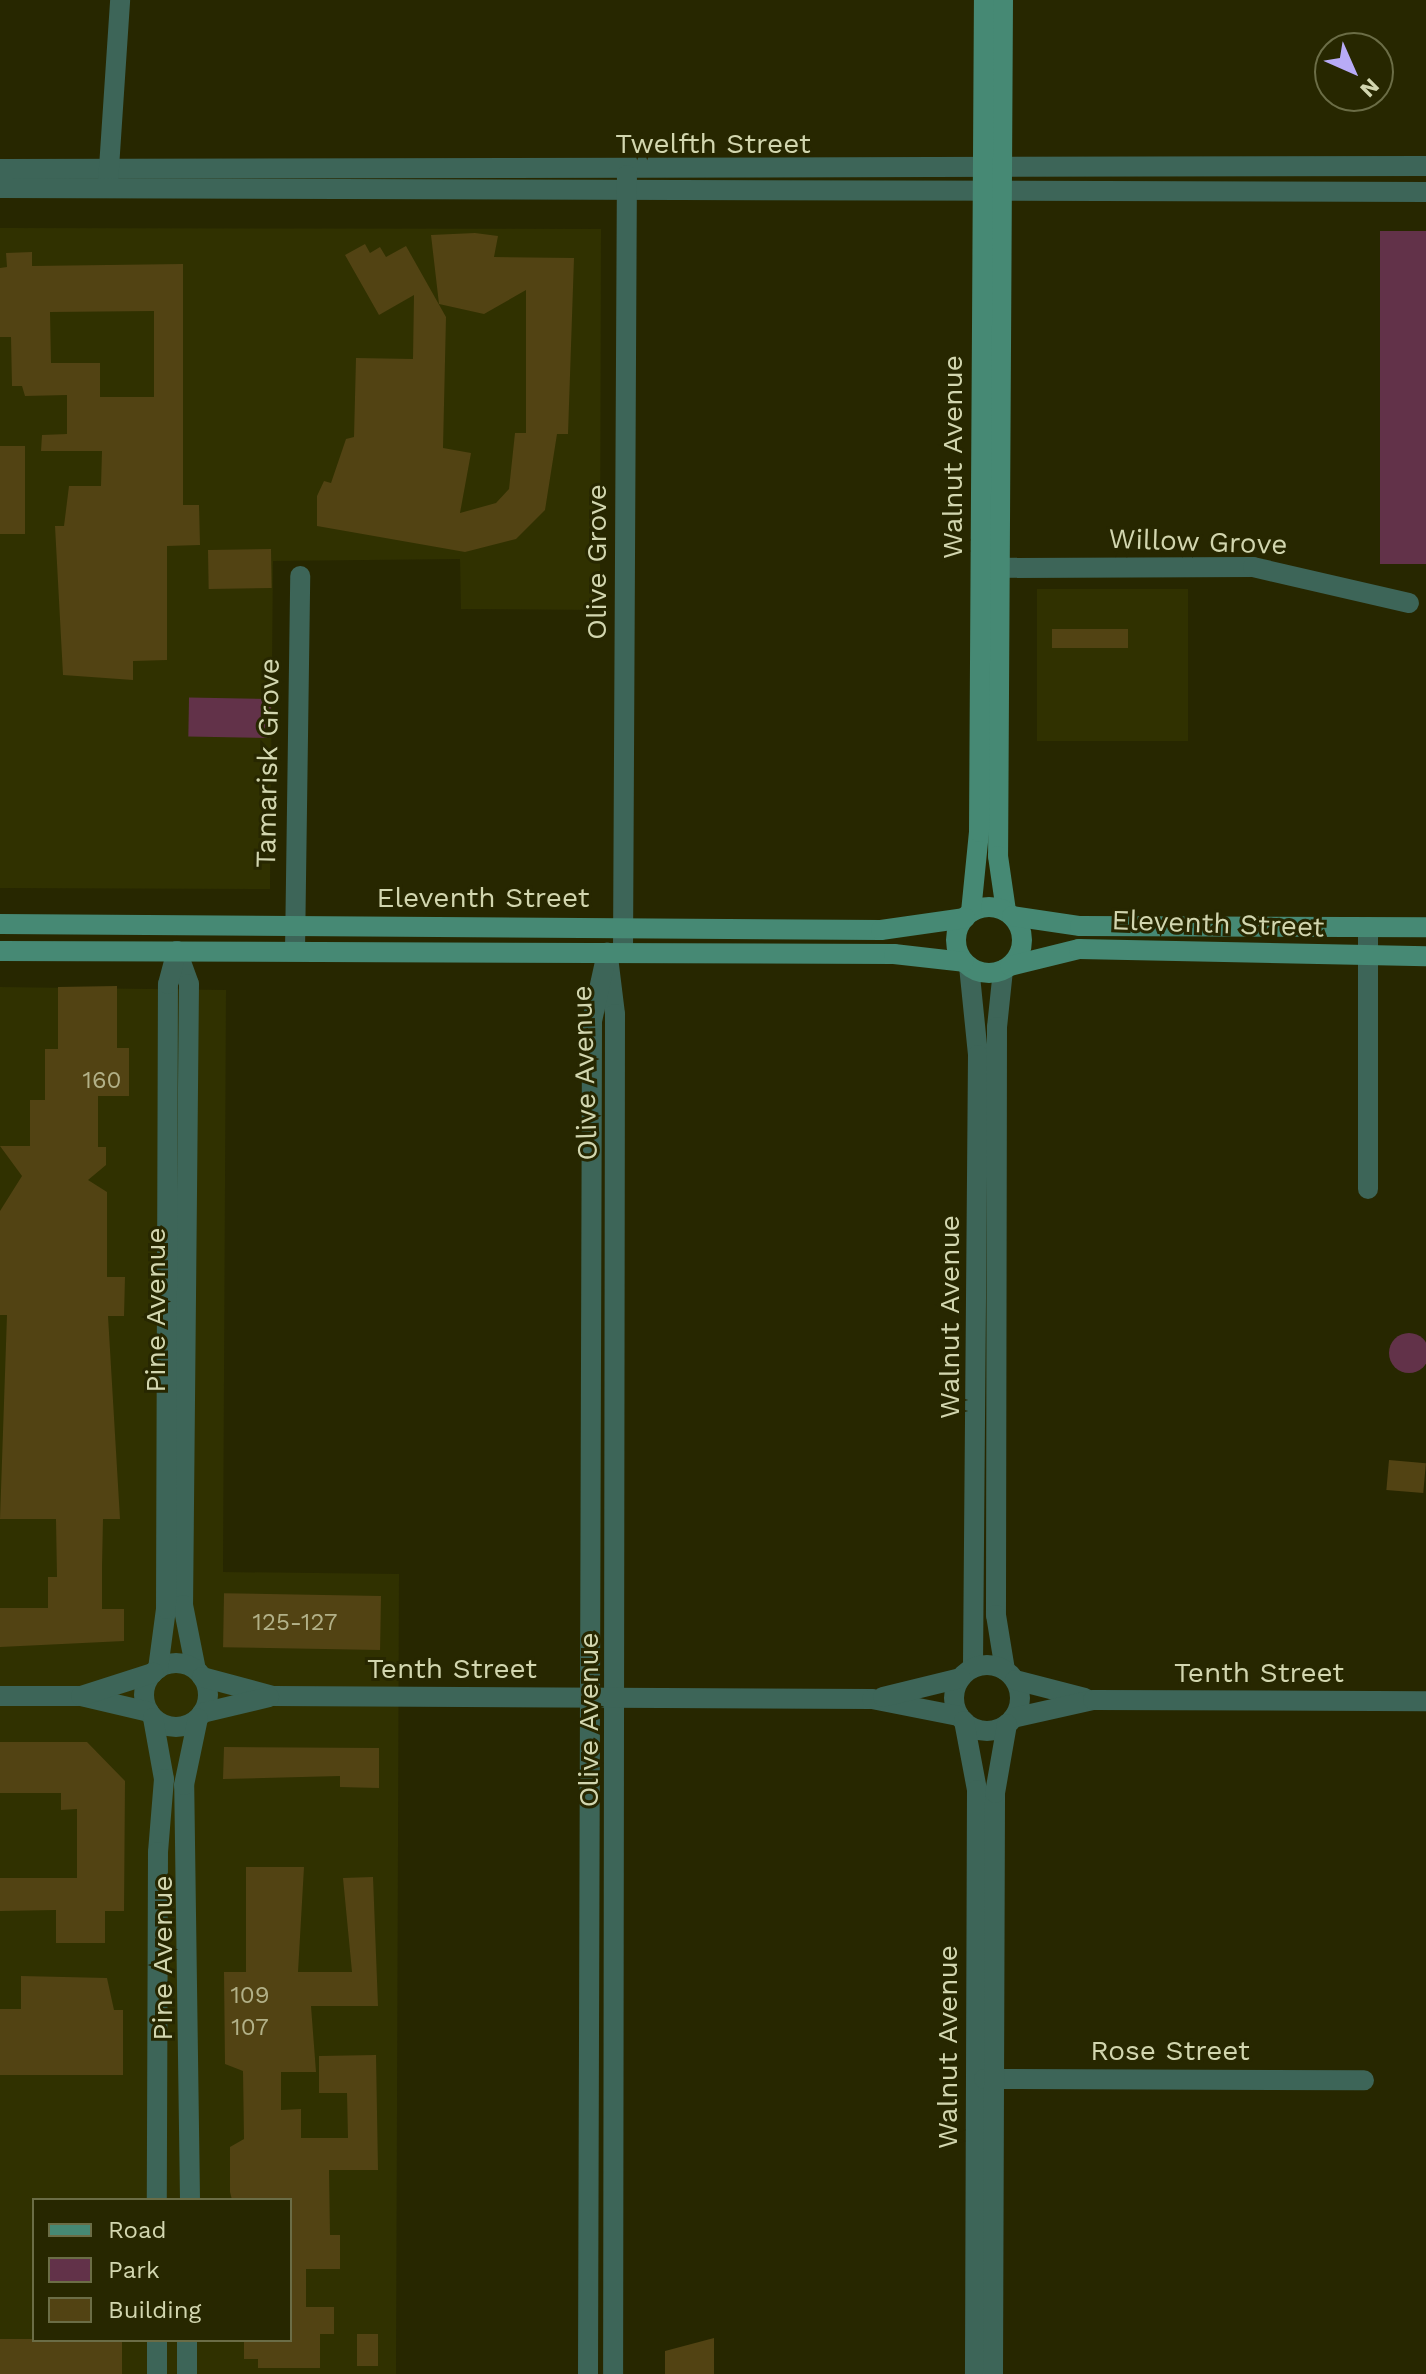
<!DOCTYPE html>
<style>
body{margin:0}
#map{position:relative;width:1426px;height:2374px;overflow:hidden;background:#272700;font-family:"Work Sans",sans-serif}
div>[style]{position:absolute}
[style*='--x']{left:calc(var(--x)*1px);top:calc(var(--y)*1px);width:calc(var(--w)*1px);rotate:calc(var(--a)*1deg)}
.built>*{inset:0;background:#303100;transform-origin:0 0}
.green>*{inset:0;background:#623249;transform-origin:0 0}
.round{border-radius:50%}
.building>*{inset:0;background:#524313;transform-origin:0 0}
.street>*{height:20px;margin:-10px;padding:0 10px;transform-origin:10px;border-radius:10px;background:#3d6558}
.street>.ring{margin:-10px;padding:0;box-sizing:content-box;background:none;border:20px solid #3d6558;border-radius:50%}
.secondary>*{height:20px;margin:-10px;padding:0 10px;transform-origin:10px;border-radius:10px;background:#468974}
.secondary>.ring{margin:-10px;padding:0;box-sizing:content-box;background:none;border:20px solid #468974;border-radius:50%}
span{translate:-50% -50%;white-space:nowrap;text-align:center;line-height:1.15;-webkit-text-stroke:6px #272700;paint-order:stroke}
.number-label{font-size:24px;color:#b2b188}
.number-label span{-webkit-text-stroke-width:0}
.street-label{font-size:28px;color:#d2d6af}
.legend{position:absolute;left:32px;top:2198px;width:260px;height:144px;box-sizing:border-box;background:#272700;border:2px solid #6b6d46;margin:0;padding:10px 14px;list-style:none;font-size:24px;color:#d2d6af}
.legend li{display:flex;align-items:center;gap:16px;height:40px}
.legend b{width:40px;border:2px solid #6b6d46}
.north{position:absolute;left:1314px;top:32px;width:80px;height:80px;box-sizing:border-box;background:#272700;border:2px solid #6b6d46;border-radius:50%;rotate:135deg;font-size:22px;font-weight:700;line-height:32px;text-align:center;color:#d2d6af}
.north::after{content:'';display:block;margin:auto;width:28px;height:36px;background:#b8abf7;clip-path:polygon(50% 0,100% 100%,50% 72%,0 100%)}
</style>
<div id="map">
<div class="built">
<div style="clip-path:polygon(0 228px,601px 229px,600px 610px,461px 609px,460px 559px,273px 561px,270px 889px,0 888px)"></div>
<div style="left:1037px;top:589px;width:151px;height:152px"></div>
<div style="clip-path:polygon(evenodd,0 987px,226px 990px,223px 1572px,399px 1574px,396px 2374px,0 2374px,0 987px,34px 2200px,290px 2200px,290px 2340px,34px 2340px,34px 2200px)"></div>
</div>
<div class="green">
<div style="left:1380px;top:231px;width:46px;height:333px"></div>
<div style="left:271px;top:699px;width:39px;height:82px;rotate:91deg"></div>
<div class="round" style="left:1389px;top:1333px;width:40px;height:40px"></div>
</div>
<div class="building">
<div style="clip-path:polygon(475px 233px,498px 236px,494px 257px,574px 258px,568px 434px,557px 434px,545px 510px,516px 539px,465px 552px,317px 526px,317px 496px,324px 481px,331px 483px,346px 439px,354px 437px,356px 358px,413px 359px,414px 295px,379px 315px,345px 255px,365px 244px,370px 253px,380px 247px,386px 257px,406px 246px,446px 317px,443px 448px,471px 453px,460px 513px,496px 503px,509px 489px,515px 433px,526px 433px,526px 290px,484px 314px,439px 304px,431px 235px)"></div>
<div style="clip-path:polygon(evenodd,32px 252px,32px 266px,183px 264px,183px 505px,199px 505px,200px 545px,167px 546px,167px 660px,133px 661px,133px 680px,63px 675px,55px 526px,64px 526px,69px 486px,101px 486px,102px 451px,41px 451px,42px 435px,67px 434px,67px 395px,25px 396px,22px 386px,12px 386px,11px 337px,0 337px,0 268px,7px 267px,6px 253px,32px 252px,154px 311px,154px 397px,100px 397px,100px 363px,51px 363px,50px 312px,154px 311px)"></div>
<div style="left:25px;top:446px;width:88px;height:25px;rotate:90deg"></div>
<div style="left:271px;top:549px;width:39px;height:63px;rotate:89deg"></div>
<div style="left:1052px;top:629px;width:76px;height:19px"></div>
<div style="clip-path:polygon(117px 986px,117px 1048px,129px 1048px,129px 1096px,98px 1096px,98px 1147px,106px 1147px,106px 1165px,88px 1180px,107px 1192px,107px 1277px,125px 1277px,124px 1316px,108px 1316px,120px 1519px,103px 1519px,102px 1567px,102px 1609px,124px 1609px,124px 1641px,0 1647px,0 1608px,48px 1608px,48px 1577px,57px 1577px,56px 1519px,0 1519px,7px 1315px,0 1315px,0 1211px,22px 1176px,0 1146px,30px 1146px,30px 1100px,45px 1100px,45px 1049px,58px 1049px,58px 987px)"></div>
<div style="left:1389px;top:1460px;width:37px;height:30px;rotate:5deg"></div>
<div style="left:381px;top:1596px;width:54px;height:157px;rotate:91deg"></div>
<div style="clip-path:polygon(0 1742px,87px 1742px,125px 1781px,124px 1911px,105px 1911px,105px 1943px,56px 1943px,56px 1910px,0 1911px,0 1878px,77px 1878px,77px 1809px,61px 1810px,61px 1793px,0 1793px)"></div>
<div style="clip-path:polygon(224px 1747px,379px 1748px,379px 1788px,340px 1787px,340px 1776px,223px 1779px)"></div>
<div style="clip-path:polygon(246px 1867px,304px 1867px,298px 1972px,352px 1972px,343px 1878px,373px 1877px,378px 2006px,311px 2006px,316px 2072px,281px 2072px,281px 2110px,301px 2109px,301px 2138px,348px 2138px,347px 2093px,319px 2093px,319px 2056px,376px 2055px,378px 2170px,329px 2170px,330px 2235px,340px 2235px,340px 2269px,306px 2269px,306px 2307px,334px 2307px,334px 2334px,320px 2334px,320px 2368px,258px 2368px,258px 2359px,244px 2359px,244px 2340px,290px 2340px,290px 2200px,232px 2200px,230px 2192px,230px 2147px,244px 2139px,243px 2071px,225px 2064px,224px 1972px,246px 1972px)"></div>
<div style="clip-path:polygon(21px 1976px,107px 1978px,114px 2010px,123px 2010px,123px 2075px,0 2075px,0 2009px,21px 2009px)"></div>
<div style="left:378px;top:2334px;width:32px;height:21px;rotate:90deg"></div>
<div style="clip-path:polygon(714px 2338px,714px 2374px,665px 2374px,665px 2351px)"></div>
<div style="left:0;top:2339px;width:122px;height:35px"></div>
</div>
<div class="street">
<div style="--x:0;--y:169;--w:1426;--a:-0.12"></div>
<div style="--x:108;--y:183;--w:183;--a:-86.2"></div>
<div style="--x:0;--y:188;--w:1426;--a:0.16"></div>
<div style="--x:982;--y:568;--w:271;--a:-0.2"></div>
<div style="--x:1253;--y:567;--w:160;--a:13"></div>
<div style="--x:177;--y:951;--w:35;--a:70"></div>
<div style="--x:189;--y:984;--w:621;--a:90.55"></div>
<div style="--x:183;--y:1605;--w:66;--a:78.7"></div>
<div style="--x:295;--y:951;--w:375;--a:-89.2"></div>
<div style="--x:623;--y:952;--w:777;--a:-89.71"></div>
<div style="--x:608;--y:957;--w:57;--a:83"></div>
<div style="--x:615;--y:1014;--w:1360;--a:90.08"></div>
<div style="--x:969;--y:966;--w:89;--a:84.2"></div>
<div style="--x:978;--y:1055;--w:613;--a:90.47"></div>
<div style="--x:1003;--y:970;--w:57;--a:96"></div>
<div style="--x:997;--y:1027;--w:588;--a:90.1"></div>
<div style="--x:996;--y:1615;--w:56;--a:80.7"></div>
<div style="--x:1368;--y:1189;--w:262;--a:-90"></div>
<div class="ring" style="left:144px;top:1663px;width:44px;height:44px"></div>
<div class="ring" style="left:954px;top:1665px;width:46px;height:46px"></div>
<div style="--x:158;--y:1669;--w:61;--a:-82.4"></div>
<div style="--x:166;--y:1609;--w:625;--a:-89.82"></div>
<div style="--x:168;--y:984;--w:34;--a:-75"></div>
<div style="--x:202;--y:1677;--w:73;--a:15"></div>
<div style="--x:273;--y:1696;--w:599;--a:0.29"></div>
<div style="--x:872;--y:1699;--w:89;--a:11.1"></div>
<div style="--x:1015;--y:1680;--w:72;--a:14.4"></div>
<div style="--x:0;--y:1696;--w:81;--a:0"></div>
<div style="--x:81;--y:1696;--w:70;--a:13.2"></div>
<div style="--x:81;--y:1696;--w:76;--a:-17.7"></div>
<div style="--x:883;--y:1697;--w:80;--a:-13.7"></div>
<div style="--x:202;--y:1713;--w:69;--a:-13.4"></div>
<div style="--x:153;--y:1718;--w:62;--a:79.8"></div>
<div style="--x:164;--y:1779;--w:73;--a:94.7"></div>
<div style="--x:158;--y:1852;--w:348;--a:90.2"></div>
<div style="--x:1013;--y:1718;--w:82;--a:-12.7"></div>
<div style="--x:1093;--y:1700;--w:333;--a:0.2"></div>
<div style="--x:964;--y:1721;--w:70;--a:79.3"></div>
<div style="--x:977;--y:1790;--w:584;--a:90.2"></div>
<div style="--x:984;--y:2079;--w:380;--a:0.2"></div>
<div style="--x:190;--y:2200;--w:415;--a:-90.8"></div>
<div style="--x:184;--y:1785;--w:68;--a:-78.2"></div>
<div style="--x:157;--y:2374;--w:34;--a:-90"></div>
<div style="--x:187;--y:2374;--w:34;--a:-90"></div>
<div style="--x:588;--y:2374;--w:1353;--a:-89.83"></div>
<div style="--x:592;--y:1021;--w:70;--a:-77.6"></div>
<div style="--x:993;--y:2374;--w:581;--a:-89.8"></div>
<div style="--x:995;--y:1793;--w:70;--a:-80.1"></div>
</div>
<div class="secondary">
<div style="--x:1003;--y:0;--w:856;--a:90.33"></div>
<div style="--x:998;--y:856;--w:56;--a:81.7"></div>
<div class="ring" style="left:956px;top:907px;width:46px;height:46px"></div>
<div style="--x:971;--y:912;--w:80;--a:-84.3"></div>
<div style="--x:979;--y:832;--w:832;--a:-89.66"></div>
<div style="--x:1012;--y:916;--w:69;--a:8.4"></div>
<div style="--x:1080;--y:926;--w:346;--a:0.2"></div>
<div style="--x:0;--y:924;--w:881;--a:0.39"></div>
<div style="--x:881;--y:930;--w:85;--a:-8.1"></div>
<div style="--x:0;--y:951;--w:894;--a:0.19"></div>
<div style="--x:894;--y:954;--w:70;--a:6.5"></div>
<div style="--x:1010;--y:966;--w:71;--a:-13.8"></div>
<div style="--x:1079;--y:949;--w:347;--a:1.2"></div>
</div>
<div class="number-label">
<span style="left:102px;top:1081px">160</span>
<span style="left:295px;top:1623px">125-127</span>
<span style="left:250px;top:1996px">109</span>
<span style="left:250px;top:2028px">107</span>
</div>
<div class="street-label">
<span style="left:713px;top:144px">Twelfth Street</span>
<span style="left:953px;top:457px;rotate:-90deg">Walnut Avenue</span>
<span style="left:1198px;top:542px;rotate:2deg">Willow Grove</span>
<span style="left:597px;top:562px;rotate:-90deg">Olive Grove</span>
<span style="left:268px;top:763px;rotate:-89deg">Tamarisk Grove</span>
<span style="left:483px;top:898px">Eleventh Street</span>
<span style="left:1218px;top:924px;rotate:2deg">Eleventh Street</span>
<span style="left:585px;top:1073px;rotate:-92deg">Olive Avenue</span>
<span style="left:156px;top:1310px;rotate:-90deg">Pine Avenue</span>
<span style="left:950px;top:1317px;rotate:-90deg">Walnut Avenue</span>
<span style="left:452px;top:1669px">Tenth Street</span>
<span style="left:1259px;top:1673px">Tenth Street</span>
<span style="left:589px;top:1720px;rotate:-90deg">Olive Avenue</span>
<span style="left:163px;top:1958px;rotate:-90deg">Pine Avenue</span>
<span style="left:948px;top:2047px;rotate:-90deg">Walnut Avenue</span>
<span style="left:1170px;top:2051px">Rose Street</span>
</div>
<ul class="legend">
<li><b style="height:10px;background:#468974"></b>Road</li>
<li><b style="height:22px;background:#623249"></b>Park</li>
<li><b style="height:22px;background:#524313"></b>Building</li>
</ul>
<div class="north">N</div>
</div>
